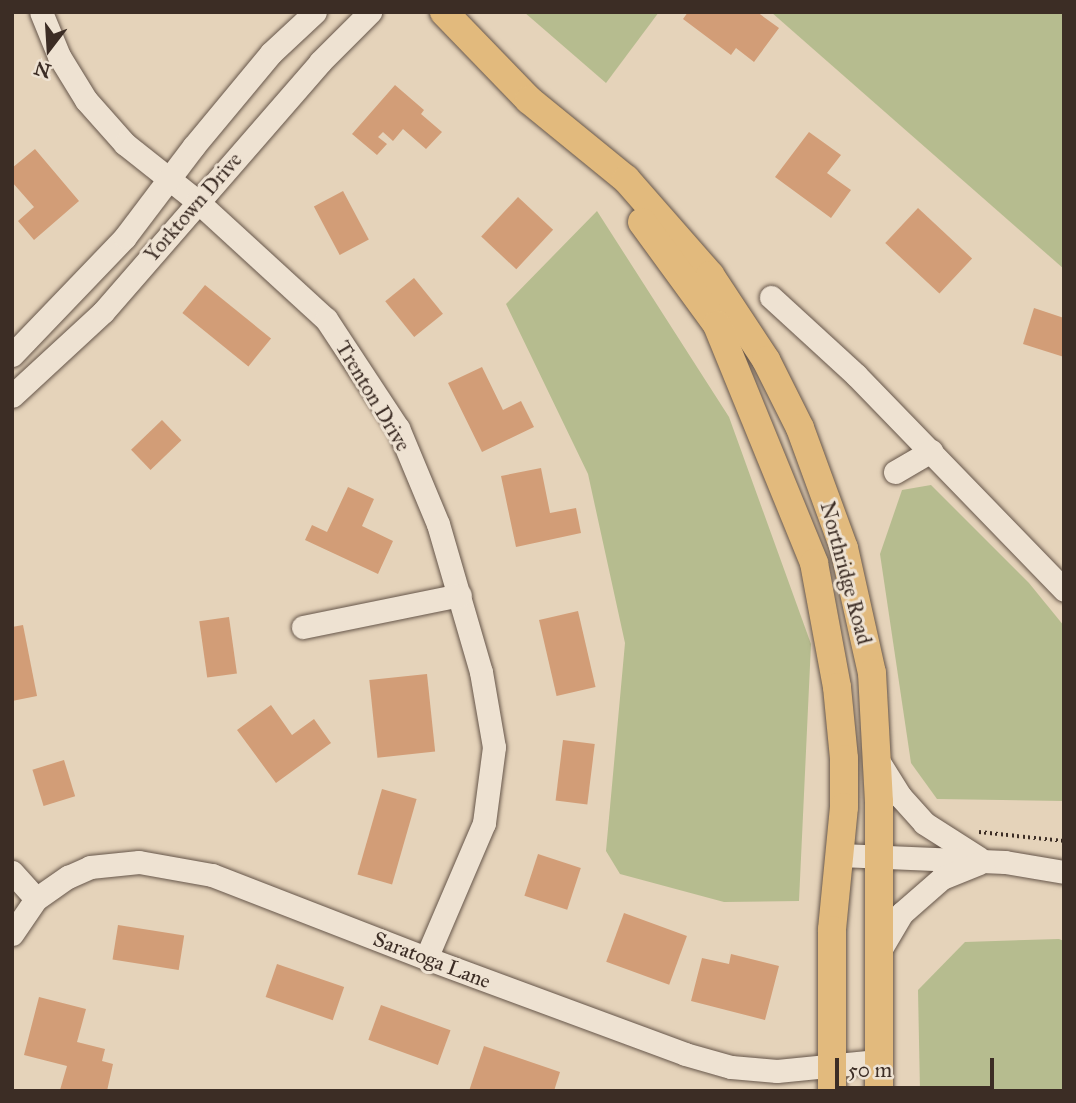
<!DOCTYPE html>
<style>
body{margin:0}
#map{position:relative;width:1076px;height:1103px;overflow:hidden;background:#e5d3ba;font-family:"IM FELL Great Primer",serif}
div>[style]{position:absolute}
[style*='--x']{left:calc(var(--x)*1px);top:calc(var(--y)*1px);width:calc(var(--w)*1px);rotate:calc(var(--a)*1deg)}
.green>*{inset:0;background:#b6bc8f}
.building>*{inset:0;background:#d29d77;transform-origin:0 0}
.path>*{height:3.5px;margin-top:-1.75px;transform-origin:0;background:repeating-linear-gradient(90deg,#3c2d25 0 2px,transparent 0 5.5px)}
.roads{filter:drop-shadow(0 0 2px #66564a) drop-shadow(0 0 2px #66564a)}
.minor>*{height:23px;margin:-11.5px;padding:0 11.5px;transform-origin:11.5px;border-radius:11.5px;background:#eee2d2}
.major>*{height:28px;margin:-14px;padding:0 14px;transform-origin:14px;border-radius:14px;background:#e2ba7d}
span{translate:-50% -50%;white-space:nowrap;text-align:center;line-height:1.15;-webkit-text-stroke:6px #eee2d2;paint-order:stroke}
.street-label{font-size:21px;color:#3c2d25}
.frame{position:absolute;inset:0;border:14px solid #3c2d25;pointer-events:none}
.north{position:absolute;left:14px;top:14px;width:70px;height:70px;-webkit-text-stroke:5px #eee2d2;paint-order:stroke;rotate:197deg;font-size:19px;font-weight:700;line-height:28px;text-align:center;color:#3c2d25}
.north::after{content:'';display:block;margin:auto;width:24px;height:32px;background:#3c2d25;clip-path:polygon(50% 0,100% 100%,50% 72%,0 100%)}
.scale{position:absolute;left:835px;top:1058px;width:159px;height:32px;box-sizing:border-box;border:4px solid #3c2d25;border-top:0;padding-left:9px;font-size:21px;line-height:24px;white-space:nowrap;color:#3c2d25;-webkit-text-stroke:5px #eee2d2;paint-order:stroke}
</style>
<div id="map">
<div class="green">
<div style="clip-path:polygon(524px 12px,659px 12px,606px 83px)"></div>
<div style="clip-path:polygon(771px 12px,1064px 12px,1064px 269px)"></div>
<div style="clip-path:polygon(597px 211px,729px 417px,811px 644px,799px 901px,724px 902px,620px 874px,606px 851px,625px 643px,588px 474px,506px 304px)"></div>
<div style="clip-path:polygon(931px 485px,1029px 583px,1064px 626px,1064px 801px,937px 799px,911px 763px,880px 554px,902px 490px)"></div>
<div style="clip-path:polygon(1059px 939px,1064px 941px,1064px 1091px,920px 1091px,918px 990px,965px 942px)"></div>
</div>
<div class="building">
<div style="clip-path:polygon(688px 12px,757px 12px,779px 28px,754px 62px,736px 48px,731px 55px,683px 19px)"></div>
<div style="clip-path:polygon(395px 85px,424px 110px,421px 114px,442px 132px,426px 149px,403px 129px,393px 141px,383px 132px,378px 137px,387px 144px,377px 155px,352px 134px)"></div>
<div style="clip-path:polygon(809px 132px,841px 155px,827px 173px,851px 190px,831px 218px,775px 177px)"></div>
<div style="clip-path:polygon(35px 149px,79px 201px,34px 240px,18px 221px,34px 207px,12px 182px,12px 168px)"></div>
<div style="left:343px;top:191px;width:55px;height:33px;rotate:62deg"></div>
<div style="left:518px;top:197px;width:48px;height:54px;rotate:43deg"></div>
<div style="left:918px;top:208px;width:74px;height:48px;rotate:43deg"></div>
<div style="left:414px;top:278px;width:46px;height:37px;rotate:51deg"></div>
<div style="left:205px;top:285px;width:85px;height:36px;rotate:39deg"></div>
<div style="clip-path:polygon(1034px 308px,1064px 318px,1064px 357px,1023px 344px)"></div>
<div style="clip-path:polygon(482px 367px,503px 410px,521px 401px,534px 427px,482px 452px,448px 383px)"></div>
<div style="left:162px;top:420px;width:28px;height:43px;rotate:46deg"></div>
<div style="clip-path:polygon(541px 468px,550px 513px,576px 508px,581px 533px,516px 547px,501px 476px)"></div>
<div style="clip-path:polygon(348px 487px,374px 499px,362px 526px,393px 541px,378px 574px,305px 540px,312px 525px,327px 532px)"></div>
<div style="left:578px;top:611px;width:78px;height:40px;rotate:77deg"></div>
<div style="left:229px;top:617px;width:57px;height:30px;rotate:82deg"></div>
<div style="clip-path:polygon(23px 625px,37px 696px,12px 701px,12px 627px)"></div>
<div style="left:427px;top:674px;width:78px;height:58px;rotate:84deg"></div>
<div style="clip-path:polygon(271px 705px,292px 735px,314px 719px,331px 743px,276px 783px,237px 730px)"></div>
<div style="left:563px;top:740px;width:32px;height:61px;rotate:7deg"></div>
<div style="left:64px;top:760px;width:38px;height:33px;rotate:73deg"></div>
<div style="left:382px;top:789px;width:36px;height:89px;rotate:16deg"></div>
<div style="left:538px;top:854px;width:45px;height:44px;rotate:18deg"></div>
<div style="left:624px;top:913px;width:67px;height:52px;rotate:20deg"></div>
<div style="left:118px;top:925px;width:67px;height:35px;rotate:9deg"></div>
<div style="clip-path:polygon(731px 954px,779px 966px,765px 1020px,691px 1001px,702px 958px,729px 964px)"></div>
<div style="left:277px;top:964px;width:71px;height:35px;rotate:19deg"></div>
<div style="clip-path:polygon(39px 997px,86px 1009px,77px 1042px,105px 1049px,102px 1061px,113px 1064px,107px 1091px,60px 1090px,67px 1066px,24px 1055px)"></div>
<div style="left:381px;top:1005px;width:74px;height:37px;rotate:20deg"></div>
<div style="clip-path:polygon(484px 1046px,560px 1072px,554px 1091px,469px 1091px)"></div>
</div>
<div class="path">
<div style="--x:979;--y:832;--w:85;--a:6"></div>
</div>
<div class="roads">
<div class="minor">
<div style="--x:41;--y:12;--w:48;--a:67.8"></div>
<div style="--x:59;--y:56;--w:52;--a:58.5"></div>
<div style="--x:86;--y:100;--w:59;--a:48.4"></div>
<div style="--x:125;--y:144;--w:92;--a:38.4"></div>
<div style="--x:197;--y:201;--w:175;--a:42.5"></div>
<div style="--x:326;--y:319;--w:131;--a:56.6"></div>
<div style="--x:398;--y:428;--w:104;--a:67.4"></div>
<div style="--x:438;--y:524;--w:154;--a:73.8"></div>
<div style="--x:481;--y:672;--w:76;--a:80.2"></div>
<div style="--x:494;--y:747;--w:77;--a:97.5"></div>
<div style="--x:484;--y:823;--w:147;--a:113.2"></div>
<div style="--x:771;--y:297;--w:115;--a:42.5"></div>
<div style="--x:856;--y:375;--w:299;--a:45.9"></div>
<div style="--x:12;--y:355;--w:163;--a:-46.2"></div>
<div style="--x:125;--y:237;--w:113;--a:-52.9"></div>
<div style="--x:193;--y:147;--w:122;--a:-50.3"></div>
<div style="--x:271;--y:53;--w:60;--a:-43"></div>
<div style="--x:12;--y:396;--w:124;--a:-42.7"></div>
<div style="--x:103;--y:312;--w:331;--a:-49"></div>
<div style="--x:320;--y:62;--w:71;--a:-45"></div>
<div style="--x:895;--y:472;--w:42;--a:-30.3"></div>
<div style="--x:303;--y:627;--w:160;--a:-11.5"></div>
<div style="--x:877;--y:759;--w:44;--a:58.1"></div>
<div style="--x:900;--y:796;--w:36;--a:48"></div>
<div style="--x:924;--y:823;--w:65;--a:32.5"></div>
<div style="--x:840;--y:855;--w:165;--a:2.4"></div>
<div style="--x:1005;--y:862;--w:60;--a:9.6"></div>
<div style="--x:12;--y:872;--w:36;--a:48"></div>
<div style="--x:12;--y:934;--w:42;--a:-55.6"></div>
<div style="--x:36;--y:899;--w:39;--a:-35"></div>
<div style="--x:68;--y:877;--w:24;--a:-24"></div>
<div style="--x:90;--y:867;--w:49;--a:-5.8"></div>
<div style="--x:139;--y:862;--w:74;--a:10.1"></div>
<div style="--x:212;--y:875;--w:230;--a:21.2"></div>
<div style="--x:426;--y:958;--w:276;--a:20.3"></div>
<div style="--x:685;--y:1054;--w:48;--a:15.8"></div>
<div style="--x:731;--y:1067;--w:46;--a:5"></div>
<div style="--x:777;--y:1071;--w:101;--a:-5.7"></div>
<div style="--x:879;--y:952;--w:45;--a:-59.5"></div>
<div style="--x:902;--y:913;--w:53;--a:-41.2"></div>
<div style="--x:942;--y:878;--w:40;--a:-22"></div>
</div>
<div class="major">
<div style="--x:444;--y:12;--w:122;--a:46"></div>
<div style="--x:529;--y:100;--w:125;--a:39.2"></div>
<div style="--x:626;--y:179;--w:128;--a:48.8"></div>
<div style="--x:710;--y:275;--w:102;--a:56.6"></div>
<div style="--x:766;--y:360;--w:76;--a:63.4"></div>
<div style="--x:800;--y:428;--w:128;--a:69.9"></div>
<div style="--x:844;--y:548;--w:128;--a:77.4"></div>
<div style="--x:872;--y:673;--w:129;--a:86.9"></div>
<div style="--x:879;--y:802;--w:289;--a:90"></div>
<div style="--x:642;--y:222;--w:127;--a:53.9"></div>
<div style="--x:717;--y:325;--w:257;--a:67.8"></div>
<div style="--x:814;--y:563;--w:126;--a:79.5"></div>
<div style="--x:837;--y:687;--w:72;--a:84.4"></div>
<div style="--x:844;--y:759;--w:48;--a:90"></div>
<div style="--x:844;--y:807;--w:124;--a:95.6"></div>
<div style="--x:832;--y:930;--w:161;--a:90"></div>
</div>
</div>
<div class="street-label">
<span style="left:193px;top:207px;rotate:-49deg">Yorktown Drive</span>
<span style="left:373px;top:396px;rotate:59deg">Trenton Drive</span>
<span style="left:846px;top:573px;rotate:75deg">Northridge Road</span>
<span style="left:432px;top:960px;rotate:21deg">Saratoga Lane</span>
</div>
<div class="frame"></div>
<div class="north">N</div>
<div class="scale">50 m</div>
</div>
